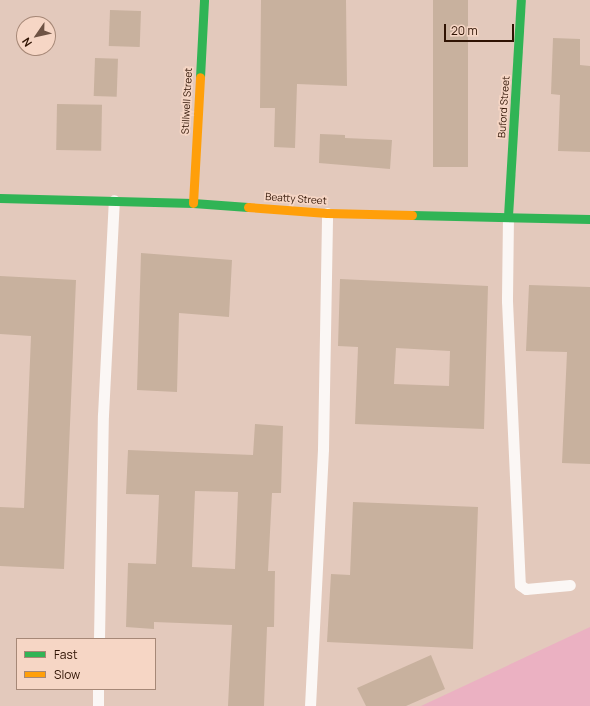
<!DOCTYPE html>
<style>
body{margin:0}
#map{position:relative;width:590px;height:706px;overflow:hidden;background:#e3c9bc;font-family:Manrope,sans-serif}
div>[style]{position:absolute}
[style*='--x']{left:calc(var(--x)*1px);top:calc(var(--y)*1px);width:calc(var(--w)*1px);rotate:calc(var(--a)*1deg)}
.green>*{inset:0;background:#ebb1c2}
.building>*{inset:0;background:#c8b19e;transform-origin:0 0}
.lane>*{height:11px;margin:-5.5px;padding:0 5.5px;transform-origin:5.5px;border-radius:5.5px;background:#fbf7f5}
.fast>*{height:9px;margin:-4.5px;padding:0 4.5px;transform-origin:4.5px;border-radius:4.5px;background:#30b455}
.slow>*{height:9px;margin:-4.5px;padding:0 4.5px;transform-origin:4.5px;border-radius:4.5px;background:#ff9f0a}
span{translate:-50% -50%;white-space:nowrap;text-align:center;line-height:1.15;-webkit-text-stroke:3.5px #f6d6c5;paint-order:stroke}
.street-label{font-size:10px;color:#2f1303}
.legend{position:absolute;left:16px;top:638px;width:140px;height:52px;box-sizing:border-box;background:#f6d6c5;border:1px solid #a68877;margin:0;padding:5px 7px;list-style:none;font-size:12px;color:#2f1303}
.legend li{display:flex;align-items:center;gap:8px;height:20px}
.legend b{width:20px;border:1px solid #a68877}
.north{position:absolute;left:16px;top:16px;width:40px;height:40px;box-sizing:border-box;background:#f6d6c5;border:1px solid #a68877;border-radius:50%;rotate:236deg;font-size:11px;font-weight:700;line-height:16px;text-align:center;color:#2f1303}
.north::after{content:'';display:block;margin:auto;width:14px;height:18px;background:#6e5344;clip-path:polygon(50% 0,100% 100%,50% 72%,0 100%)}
.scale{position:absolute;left:444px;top:24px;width:70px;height:18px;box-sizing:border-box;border:2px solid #2f1303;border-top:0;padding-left:5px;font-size:12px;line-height:14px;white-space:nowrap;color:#2f1303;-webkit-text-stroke:3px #f6d6c5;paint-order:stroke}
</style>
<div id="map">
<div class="green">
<div style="clip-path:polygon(590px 627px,590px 706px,421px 706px,481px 678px)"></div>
</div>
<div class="building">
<div style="clip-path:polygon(261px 0,346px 0,347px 86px,297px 84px,295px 148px,274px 147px,275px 108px,260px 108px)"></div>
<div style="left:433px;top:0;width:35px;height:167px"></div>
<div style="left:110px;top:10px;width:31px;height:36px;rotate:2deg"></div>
<div style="clip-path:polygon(553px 38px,580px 39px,580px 65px,590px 66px,590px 152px,558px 151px,560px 95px,551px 94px)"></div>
<div style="left:95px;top:58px;width:23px;height:38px;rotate:2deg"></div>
<div style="left:57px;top:104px;width:45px;height:46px;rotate:1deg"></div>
<div style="clip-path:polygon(320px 134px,345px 135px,345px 138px,392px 140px,390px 169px,319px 163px)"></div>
<div style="clip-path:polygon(141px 253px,232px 260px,229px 317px,179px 313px,177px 392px,137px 390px)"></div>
<div style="clip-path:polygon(0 276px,76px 280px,64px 569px,0 566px,0 507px,24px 508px,31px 336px,0 334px)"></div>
<div style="clip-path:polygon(evenodd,340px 279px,488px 286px,484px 429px,355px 424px,358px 347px,338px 346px,340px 279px,396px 348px,450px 351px,449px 386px,394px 384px,396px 348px)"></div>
<div style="clip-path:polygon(529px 285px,590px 287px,590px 464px,562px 463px,567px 352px,526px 351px)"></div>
<div style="clip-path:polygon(evenodd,255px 424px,283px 426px,281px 493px,272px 493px,268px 571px,275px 571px,274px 627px,267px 627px,264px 706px,228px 706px,232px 625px,154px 622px,154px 629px,126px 627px,128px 563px,156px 564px,159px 495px,126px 494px,128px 450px,253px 455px,255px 424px,195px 491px,238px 492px,235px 569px,192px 567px,195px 491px)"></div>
<div style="clip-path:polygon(353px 502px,478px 507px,473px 649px,327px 642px,331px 574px,350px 575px)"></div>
<div style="clip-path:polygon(431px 655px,445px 689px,406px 706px,366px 706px,357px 688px)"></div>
</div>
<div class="lane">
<div style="--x:508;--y:216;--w:85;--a:90.7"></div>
<div style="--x:507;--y:301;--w:284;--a:87.4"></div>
<div style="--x:520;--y:585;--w:7;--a:34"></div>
<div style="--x:526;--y:589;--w:44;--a:-5.2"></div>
<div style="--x:99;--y:639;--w:224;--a:-89"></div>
<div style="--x:103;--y:415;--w:215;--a:-87.1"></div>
<div style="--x:98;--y:706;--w:17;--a:-90"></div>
<div style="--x:310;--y:706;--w:257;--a:-87.1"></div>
<div style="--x:323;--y:449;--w:236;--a:-89"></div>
</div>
<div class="fast">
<div style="--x:200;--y:77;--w:77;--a:-87"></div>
<div style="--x:0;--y:198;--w:193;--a:1.5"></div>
<div style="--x:193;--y:203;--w:55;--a:4.2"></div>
<div style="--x:412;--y:215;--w:178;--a:1.3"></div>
<div style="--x:508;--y:216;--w:216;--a:-86.6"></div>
</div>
<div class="slow">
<div style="--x:193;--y:203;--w:126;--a:-86.8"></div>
<div style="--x:248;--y:207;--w:79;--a:4.3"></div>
<div style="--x:327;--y:213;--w:85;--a:1.3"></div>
</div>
<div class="street-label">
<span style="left:187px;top:101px;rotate:-87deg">Stillwell Street</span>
<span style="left:504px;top:107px;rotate:-86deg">Buford Street</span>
<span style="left:296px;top:199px;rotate:4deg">Beatty Street</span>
</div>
<ul class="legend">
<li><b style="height:5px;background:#30b455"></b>Fast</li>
<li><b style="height:5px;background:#ff9f0a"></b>Slow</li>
</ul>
<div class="north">N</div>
<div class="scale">20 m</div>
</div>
